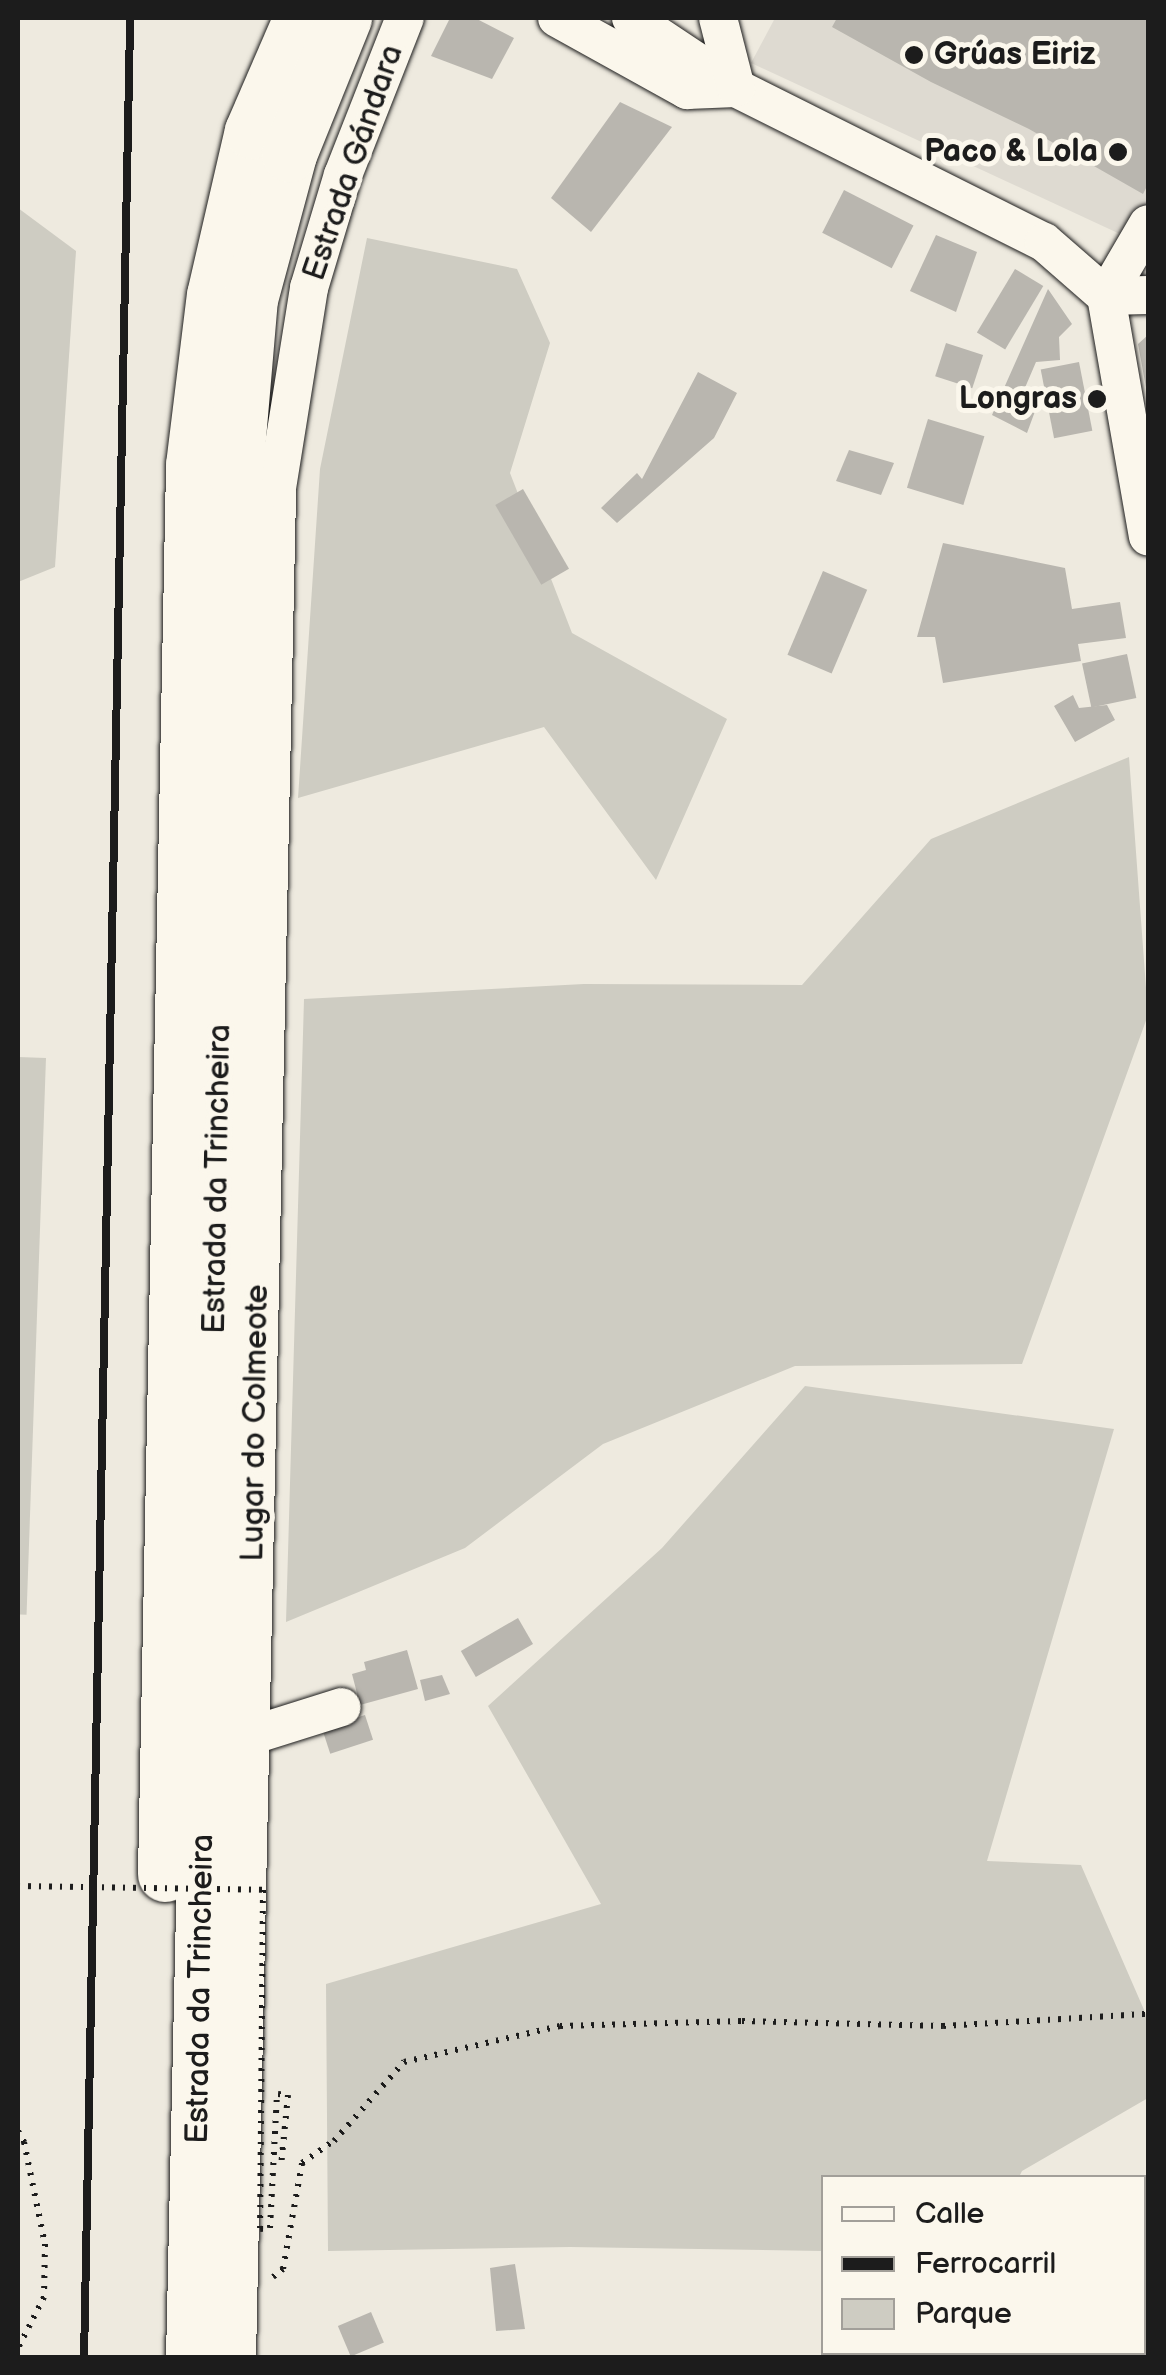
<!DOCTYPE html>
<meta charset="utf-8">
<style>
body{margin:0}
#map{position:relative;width:1166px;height:2375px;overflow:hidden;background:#eeeadf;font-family:"Balsamiq Sans",sans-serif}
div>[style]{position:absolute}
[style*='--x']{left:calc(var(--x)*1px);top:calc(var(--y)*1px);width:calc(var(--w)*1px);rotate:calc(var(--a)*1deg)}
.built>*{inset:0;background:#dedad1}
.green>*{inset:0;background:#ceccc2;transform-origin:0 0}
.building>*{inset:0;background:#b9b6af;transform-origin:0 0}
.path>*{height:6px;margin-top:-3px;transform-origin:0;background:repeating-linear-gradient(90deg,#1c1c1c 0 2.5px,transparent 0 10.5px)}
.roads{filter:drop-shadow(0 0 2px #1c1c1c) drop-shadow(0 0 2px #1c1c1c)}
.minor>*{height:38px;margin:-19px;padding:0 19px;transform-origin:19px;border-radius:19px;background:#fbf7ec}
.highway>*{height:55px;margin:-27.5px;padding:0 27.5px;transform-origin:27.5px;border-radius:27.5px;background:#fbf7ec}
.rail>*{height:8px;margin:-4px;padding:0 4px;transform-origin:4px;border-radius:4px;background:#1c1c1c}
.path-bridge>*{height:6px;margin-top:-3px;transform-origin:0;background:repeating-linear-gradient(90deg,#1c1c1c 0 2.5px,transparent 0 10.5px)}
.dots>*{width:28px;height:28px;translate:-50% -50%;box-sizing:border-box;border:5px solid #fbf7ec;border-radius:50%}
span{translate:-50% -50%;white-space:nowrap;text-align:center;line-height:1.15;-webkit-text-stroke:10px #fbf7ec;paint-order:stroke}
.poi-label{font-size:32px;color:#1c1c1c;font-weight:700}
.left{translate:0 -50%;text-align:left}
.right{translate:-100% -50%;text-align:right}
.street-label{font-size:32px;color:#1c1c1c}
.frame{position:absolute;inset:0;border:20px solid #1c1c1c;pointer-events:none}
.legend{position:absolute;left:821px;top:2175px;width:325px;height:180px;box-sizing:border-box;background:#fbf7ec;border:2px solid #a29f99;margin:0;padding:12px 18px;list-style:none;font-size:30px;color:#1c1c1c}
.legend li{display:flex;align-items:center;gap:20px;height:50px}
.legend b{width:50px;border:2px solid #a29f99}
</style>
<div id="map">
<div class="built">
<div style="clip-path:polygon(775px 18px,1148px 18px,1148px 247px,751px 63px)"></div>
</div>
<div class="green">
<div style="clip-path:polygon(18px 208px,76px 251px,55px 567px,18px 582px)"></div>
<div style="clip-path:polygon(367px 238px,517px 269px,550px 343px,510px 473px,572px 633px,727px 719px,656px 880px,544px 727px,298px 798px,320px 469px)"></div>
<div style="clip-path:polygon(1129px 757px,1148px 1015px,1022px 1364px,795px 1366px,603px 1444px,465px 1548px,286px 1622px,304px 999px,584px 984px,802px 985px,931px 839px)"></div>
<div style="left:18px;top:1057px;width:28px;height:557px;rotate:2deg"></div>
<div style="clip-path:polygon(805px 1386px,1114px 1429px,987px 1861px,1081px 1865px,1148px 2019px,1148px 2098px,1022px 2171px,1019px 2177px,824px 2178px,823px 2251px,570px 2247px,328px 2251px,326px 1984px,601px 1904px,488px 1706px,662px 1548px)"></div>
</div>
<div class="building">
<div style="clip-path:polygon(450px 18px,475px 18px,514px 38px,492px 79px,431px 56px)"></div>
<div style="clip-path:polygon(837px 18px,1148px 18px,1148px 184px,1143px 194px,1029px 129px,931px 82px,832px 27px)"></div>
<div style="clip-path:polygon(620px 102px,672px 127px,591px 232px,551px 198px)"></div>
<div style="left:844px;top:190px;width:78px;height:48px;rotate:27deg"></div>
<div style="clip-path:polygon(936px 235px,977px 252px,956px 312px,910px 291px)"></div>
<div style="left:1015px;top:269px;width:33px;height:74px;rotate:31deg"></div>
<div style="clip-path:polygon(1048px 289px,1072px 324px,1059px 337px,1060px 360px,1036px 362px,1024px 390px,1041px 395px,1027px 433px,992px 415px)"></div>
<div style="clip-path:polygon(1148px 335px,1148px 393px,1147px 393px,1138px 344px)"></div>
<div style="left:946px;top:343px;width:39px;height:35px;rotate:18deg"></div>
<div style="left:1079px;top:362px;width:70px;height:39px;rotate:79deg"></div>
<div style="clip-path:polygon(698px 372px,737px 393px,714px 438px,617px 523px,601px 508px,637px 473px,642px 479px)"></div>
<div style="left:928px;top:419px;width:59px;height:72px;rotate:17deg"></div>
<div style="clip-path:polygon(849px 450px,894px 463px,881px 495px,836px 481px)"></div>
<div style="left:523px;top:489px;width:92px;height:32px;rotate:60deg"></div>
<div style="clip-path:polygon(943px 543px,1065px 568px,1072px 609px,1120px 602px,1126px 638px,1078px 644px,1081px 661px,943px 683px,935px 637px,917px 637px)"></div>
<div style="left:823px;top:571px;width:48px;height:91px;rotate:23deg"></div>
<div style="left:1127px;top:654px;width:45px;height:46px;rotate:78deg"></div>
<div style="clip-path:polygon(1073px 695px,1079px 708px,1107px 705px,1115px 720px,1075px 742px,1054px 706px)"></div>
<div style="left:518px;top:1618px;width:30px;height:66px;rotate:60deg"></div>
<div style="clip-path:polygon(407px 1650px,418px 1689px,360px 1705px,352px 1674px,366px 1670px,364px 1662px)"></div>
<div style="clip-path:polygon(442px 1675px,450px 1694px,425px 1701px,420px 1680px)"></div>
<div style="left:365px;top:1715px;width:26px;height:45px;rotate:72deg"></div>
<div style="clip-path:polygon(515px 2264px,525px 2329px,496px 2331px,490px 2268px)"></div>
<div style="left:371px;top:2312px;width:33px;height:36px;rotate:67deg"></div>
</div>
<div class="path">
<div style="--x:278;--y:2094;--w:10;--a:6"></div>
<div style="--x:288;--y:2095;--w:72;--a:95.6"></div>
<div style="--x:18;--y:2131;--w:13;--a:61"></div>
<div style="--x:24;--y:2142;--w:104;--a:78.4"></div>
<div style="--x:45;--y:2244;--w:53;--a:91.1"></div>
<div style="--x:44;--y:2297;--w:57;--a:117"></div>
<div style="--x:273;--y:2277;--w:13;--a:-39"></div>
<div style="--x:283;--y:2269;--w:108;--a:-79.8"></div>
<div style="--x:302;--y:2163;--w:39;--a:-35"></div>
<div style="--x:334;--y:2141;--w:106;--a:-48.5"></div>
<div style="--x:404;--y:2062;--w:160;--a:-13"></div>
<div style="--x:560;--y:2026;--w:182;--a:-1.6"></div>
<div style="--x:742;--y:2021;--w:201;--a:1.4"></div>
<div style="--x:943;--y:2026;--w:205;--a:-3.4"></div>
</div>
<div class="roads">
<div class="minor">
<div style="--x:557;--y:18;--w:149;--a:29"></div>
<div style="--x:687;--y:90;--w:49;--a:-2.3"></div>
<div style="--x:631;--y:18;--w:126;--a:33.7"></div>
<div style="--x:736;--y:88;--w:344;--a:26.6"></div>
<div style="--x:1044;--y:242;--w:82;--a:41.1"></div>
<div style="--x:1106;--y:296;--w:244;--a:80.1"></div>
<div style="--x:718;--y:18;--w:72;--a:75.6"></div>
<div style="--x:1106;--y:296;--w:83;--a:-59.7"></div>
<div style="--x:1106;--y:296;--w:42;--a:-1.4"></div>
<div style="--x:250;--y:1736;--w:96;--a:-17.5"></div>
<div style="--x:237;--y:2358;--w:1870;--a:-88.77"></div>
<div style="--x:277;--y:488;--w:203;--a:-80.9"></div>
<div style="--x:309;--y:288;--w:118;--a:-73.3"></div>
<div style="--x:343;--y:175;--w:169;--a:-68.5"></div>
</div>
<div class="highway">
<div style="--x:165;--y:1874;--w:1409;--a:-88.86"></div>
<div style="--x:193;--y:465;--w:171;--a:-83"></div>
<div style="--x:214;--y:295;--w:168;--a:-77"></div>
<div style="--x:252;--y:131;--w:123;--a:-66.6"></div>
<div style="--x:193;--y:2358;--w:1885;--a:-88.72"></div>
<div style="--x:235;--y:473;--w:175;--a:-85.1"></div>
<div style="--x:250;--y:299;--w:150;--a:-74.9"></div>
<div style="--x:289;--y:154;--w:147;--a:-68"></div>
</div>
</div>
<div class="rail">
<div style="--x:84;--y:2358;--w:2340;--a:-88.87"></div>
</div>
<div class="path-bridge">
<div style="--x:18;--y:1886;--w:245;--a:0.9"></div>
<div style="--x:263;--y:1890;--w:339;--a:90.5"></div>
<div style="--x:260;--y:2229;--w:10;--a:-6"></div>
<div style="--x:270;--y:2228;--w:134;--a:-87"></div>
</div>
<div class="dots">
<div style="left:914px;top:55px;background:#1c1c1c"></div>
<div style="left:1118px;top:152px;background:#1c1c1c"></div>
<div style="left:1097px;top:399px;background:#1c1c1c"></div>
</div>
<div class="poi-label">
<span class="left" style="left:934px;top:55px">Grúas Eiriz</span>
<span class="right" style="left:1098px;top:152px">Paco &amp; Lola</span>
<span class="right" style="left:1077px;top:399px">Longras</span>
</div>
<div class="street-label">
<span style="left:354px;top:163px;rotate:-71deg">Estrada Gándara</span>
<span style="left:218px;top:1179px;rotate:-89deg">Estrada da Trincheira</span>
<span style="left:256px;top:1423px;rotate:-89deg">Lugar do Colmeote</span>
<span style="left:201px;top:1989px;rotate:-89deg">Estrada da Trincheira</span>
</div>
<div class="frame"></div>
<ul class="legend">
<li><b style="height:12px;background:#fbf7ec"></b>Calle</li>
<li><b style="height:12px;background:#1c1c1c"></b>Ferrocarril</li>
<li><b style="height:28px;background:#ceccc2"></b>Parque</li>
</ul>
</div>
